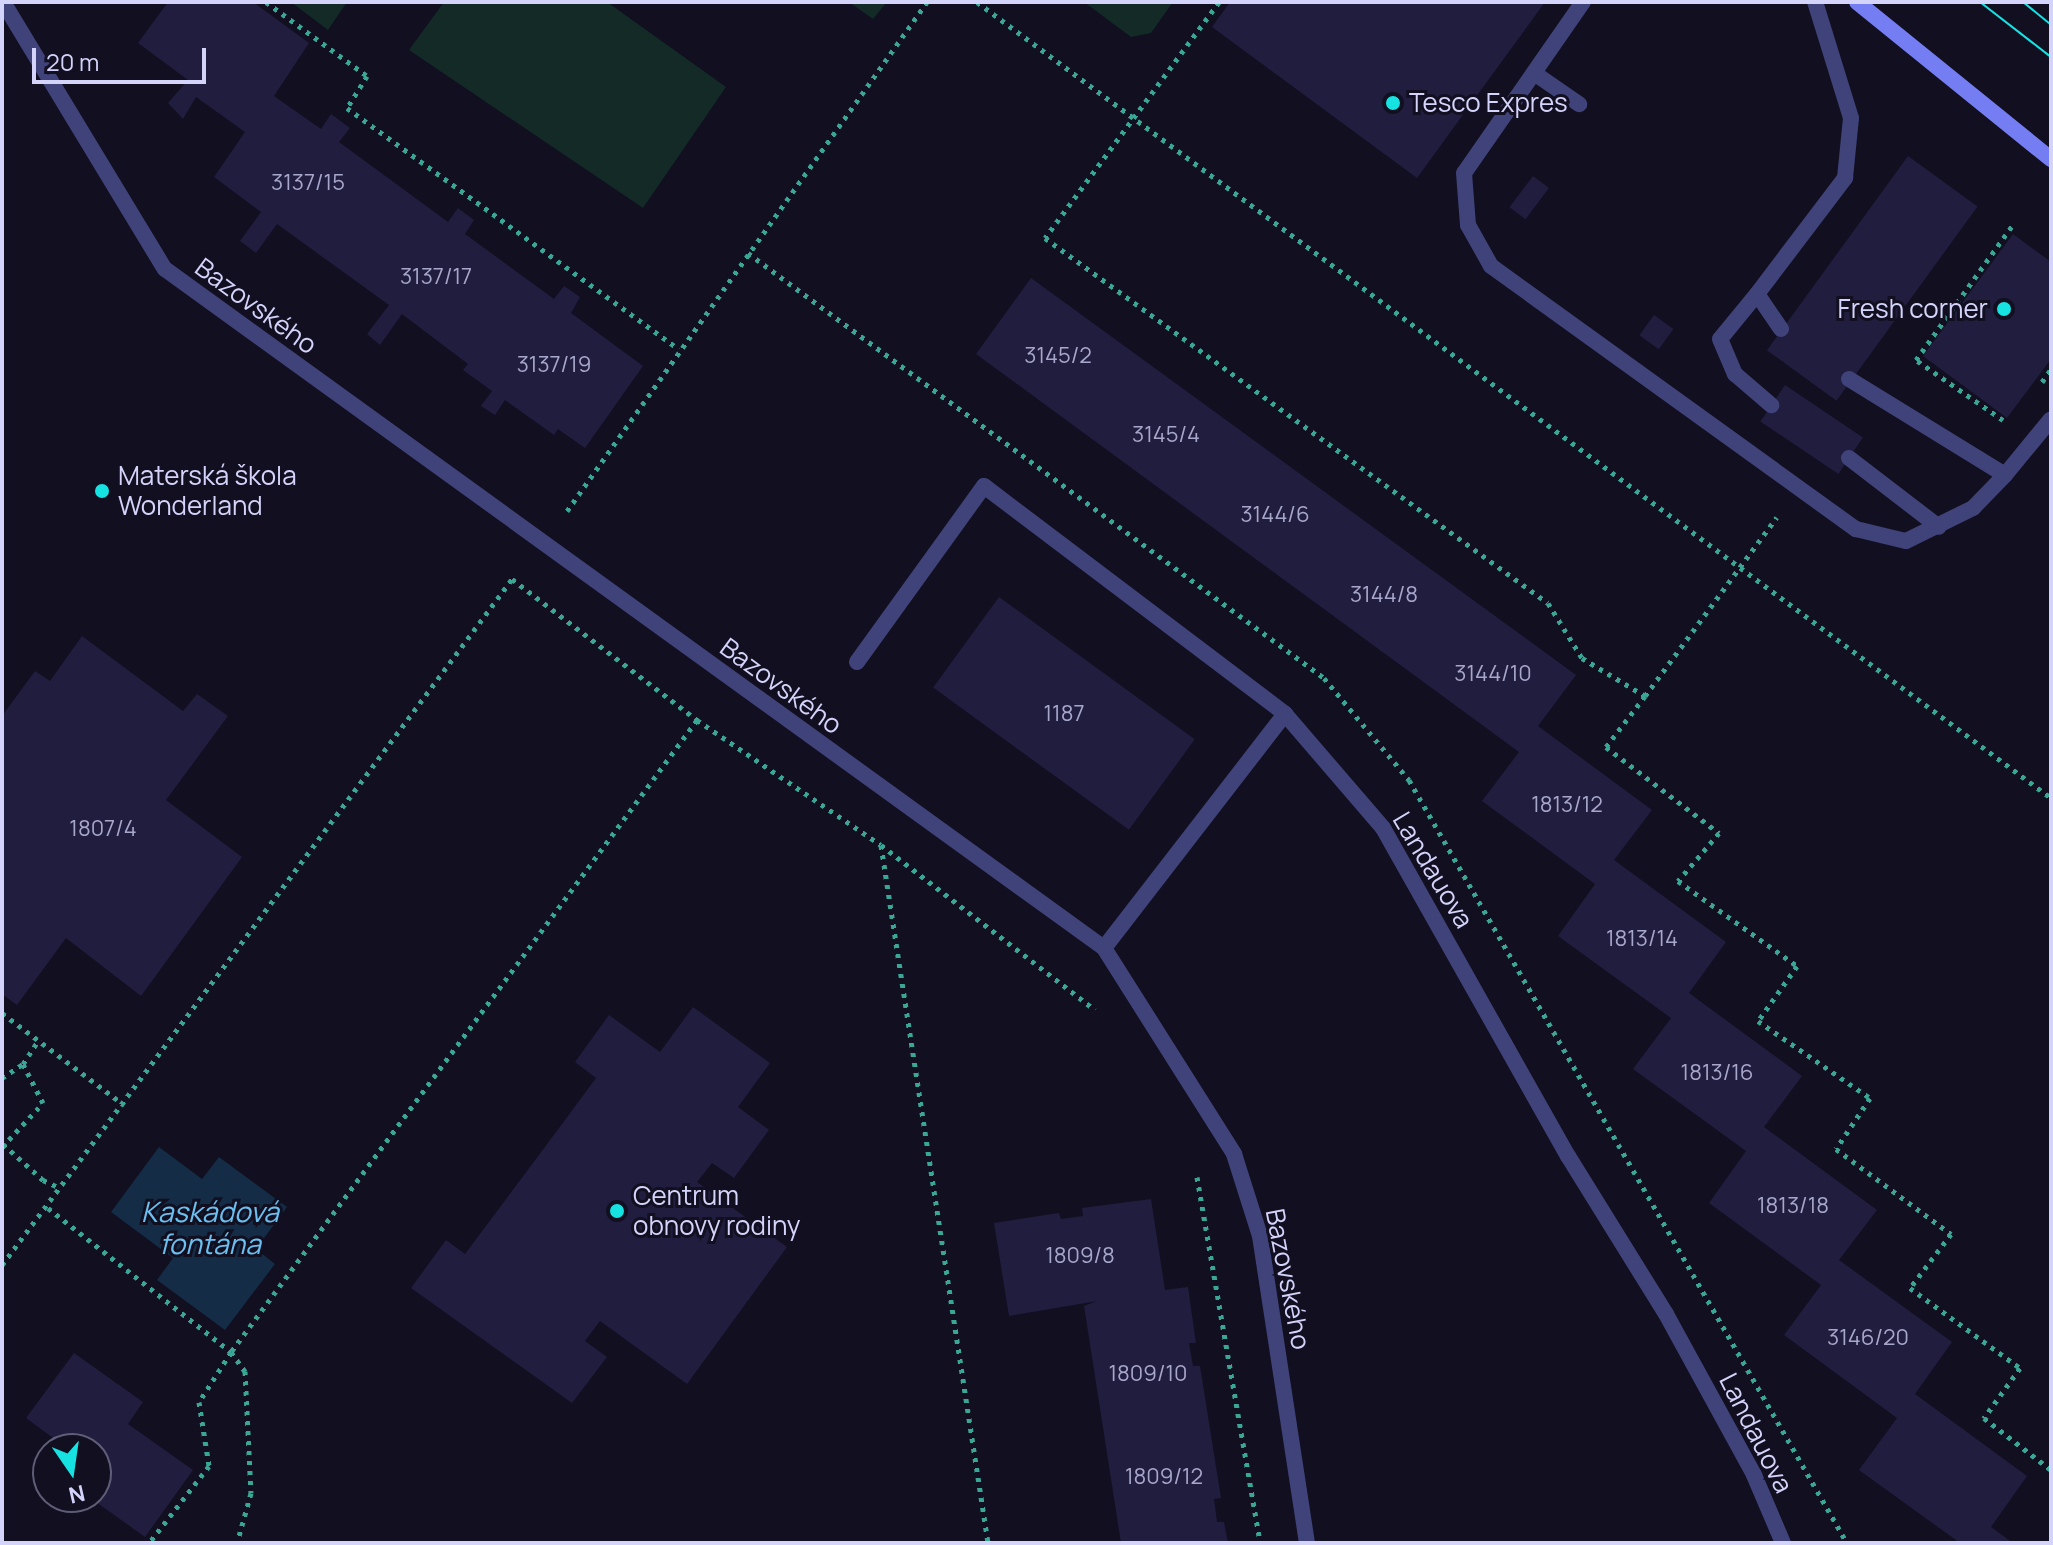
<!DOCTYPE html>
<meta charset="utf-8">
<style>
body{margin:0}
#map{position:relative;width:2053px;height:1545px;overflow:hidden;background:#110f20;font-family:Manrope,sans-serif}
div>[style]{position:absolute}
[style*='--x']{left:calc(var(--x)*1px);top:calc(var(--y)*1px);width:calc(var(--w)*1px);rotate:calc(var(--a)*1deg)}
.green>*{inset:0;background:#132a27}
.water>*{inset:0;background:#142c45}
.building>*{inset:0;background:#211d3f;transform-origin:0 0}
.path>*{height:5px;margin-top:-2.5px;transform-origin:0;background:repeating-linear-gradient(90deg,#3aa796 0 4px,transparent 0 10px)}
.service>*{height:16px;margin:-8px;padding:0 8px;transform-origin:8px;border-radius:8px;background:#3f437a}
.minor>*{height:16px;margin:-8px;padding:0 8px;transform-origin:8px;border-radius:8px;background:#3f437a}
.secondary>*{height:16px;margin:-8px;padding:0 8px;transform-origin:8px;border-radius:8px;background:#747df1}
.tram>*{height:2px;margin:-1px;padding:0 1px;transform-origin:1px;border-radius:1px;background:#17e2e2}
.dots>*{width:22px;height:22px;translate:-50% -50%;box-sizing:border-box;border:4px solid #110f20;border-radius:50%}
span{translate:-50% -50%;white-space:nowrap;text-align:center;line-height:1.15;-webkit-text-stroke:6px #110f20;paint-order:stroke}
.number-label{font-size:22px;color:#a7a6cb}
.number-label span{-webkit-text-stroke-width:0}
.poi-label{font-size:26px;color:#d4d3fa}
.left{translate:0 -50%;text-align:left}
.right{translate:-100% -50%;text-align:right}
.street-label{font-size:26px;color:#d4d3fa}
.water-label{font-size:28px;color:#6cc0f0;font-style:italic}
.frame{position:absolute;inset:0;border:4px solid #d4d3fa;pointer-events:none}
.north{position:absolute;left:32px;top:1433px;width:80px;height:80px;box-sizing:border-box;background:#110f20;border:2px solid #5f5d77;border-radius:50%;rotate:167deg;font-size:22px;font-weight:700;line-height:32px;text-align:center;color:#d4d3fa}
.north::after{content:'';display:block;margin:auto;width:28px;height:36px;background:#17e2e2;clip-path:polygon(50% 0,100% 100%,50% 72%,0 100%)}
.scale{position:absolute;left:32px;top:48px;width:174px;height:36px;box-sizing:border-box;border:4px solid #d4d3fa;border-top:0;padding-left:10px;font-size:24px;line-height:28px;white-space:nowrap;color:#d4d3fa;-webkit-text-stroke:6px #110f20;paint-order:stroke}
</style>
<div id="map">
<div class="green">
<div style="clip-path:polygon(291px 2px,347px 2px,328px 30px)"></div>
<div style="clip-path:polygon(444px 2px,607px 2px,726px 87px,643px 208px,409px 50px)"></div>
<div style="clip-path:polygon(849px 2px,887px 2px,873px 19px)"></div>
<div style="clip-path:polygon(1084px 2px,1173px 2px,1151px 33px,1131px 37px)"></div>
</div>
<div class="water">
<div style="clip-path:polygon(159px 1147px,202px 1179px,219px 1157px,287px 1207px,256px 1249px,275px 1264px,225px 1330px,157px 1280px,173px 1258px,111px 1212px)"></div>
</div>
<div class="building">
<div style="clip-path:polygon(168px 2px,253px 2px,309px 43px,274px 96px,321px 129px,331px 114px,350px 128px,339px 142px,448px 222px,458px 208px,474px 220px,465px 234px,554px 299px,564px 286px,580px 297px,571px 313px,643px 366px,585px 448px,558px 429px,554px 435px,505px 400px,495px 415px,481px 406px,492px 391px,463px 370px,468px 364px,402px 314px,380px 345px,367px 334px,389px 305px,277px 224px,256px 253px,240px 241px,261px 212px,214px 177px,245px 132px,196px 97px,183px 119px,168px 103px,188px 80px,138px 43px)"></div>
<div style="clip-path:polygon(1230px 2px,1545px 2px,1417px 178px,1212px 27px)"></div>
<div style="left:1908px;top:156px;width:86px;height:240px;rotate:36deg"></div>
<div style="left:1533px;top:176px;width:20px;height:39px;rotate:37deg"></div>
<div style="clip-path:polygon(2013px 234px,2051px 262px,2051px 359px,2007px 418px,1923px 356px)"></div>
<div style="clip-path:polygon(1031px 278px,1576px 675px,1538px 726px,1652px 810px,1614px 860px,1726px 942px,1689px 993px,1802px 1076px,1764px 1127px,1877px 1210px,1839px 1260px,1952px 1342px,1915px 1394px,2027px 1476px,1991px 1527px,2013px 1543px,1960px 1543px,1859px 1470px,1897px 1418px,1784px 1335px,1821px 1285px,1709px 1203px,1746px 1151px,1633px 1069px,1671px 1018px,1558px 936px,1595px 884px,1482px 801px,1519px 752px,976px 354px)"></div>
<div style="left:1654px;top:315px;width:24px;height:25px;rotate:36deg"></div>
<div style="left:1785px;top:385px;width:94px;height:44px;rotate:34deg"></div>
<div style="left:999px;top:597px;width:242px;height:112px;rotate:36deg"></div>
<div style="clip-path:polygon(82px 636px,183px 711px,197px 694px,228px 716px,166px 800px,242px 857px,141px 996px,66px 938px,17px 1005px,2px 994px,2px 716px,35px 671px,50px 681px)"></div>
<div style="clip-path:polygon(693px 1007px,770px 1063px,738px 1107px,769px 1130px,734px 1178px,712px 1163px,697px 1182px,787px 1247px,687px 1384px,600px 1321px,585px 1341px,607px 1357px,572px 1403px,411px 1288px,446px 1240px,465px 1254px,565px 1120px,596px 1078px,575px 1062px,609px 1015px,660px 1052px)"></div>
<div style="clip-path:polygon(1151px 1199px,1165px 1290px,1188px 1287px,1196px 1343px,1189px 1343px,1193px 1366px,1200px 1366px,1221px 1498px,1214px 1499px,1217px 1522px,1224px 1522px,1228px 1543px,1121px 1543px,1084px 1306px,1097px 1301px,1009px 1316px,994px 1223px,1059px 1213px,1061px 1219px,1083px 1216px,1082px 1208px)"></div>
<div style="clip-path:polygon(74px 1353px,143px 1402px,128px 1424px,193px 1470px,145px 1537px,89px 1497px,96px 1497px,96px 1449px,68px 1449px,26px 1418px)"></div>
</div>
<div class="path">
<div style="--x:266;--y:2;--w:125;--a:36.2"></div>
<div style="--x:367;--y:76;--w:38;--a:122"></div>
<div style="--x:347;--y:108;--w:410;--a:36"></div>
<div style="--x:977;--y:2;--w:1337;--a:36.54"></div>
<div style="--x:1219;--y:2;--w:293;--a:126.4"></div>
<div style="--x:1045;--y:238;--w:621;--a:35.97"></div>
<div style="--x:1548;--y:603;--w:65;--a:58.3"></div>
<div style="--x:1582;--y:658;--w:74;--a:31.1"></div>
<div style="--x:1645;--y:696;--w:64;--a:127.4"></div>
<div style="--x:1606;--y:747;--w:142;--a:37.3"></div>
<div style="--x:1719;--y:833;--w:63;--a:130.5"></div>
<div style="--x:1678;--y:881;--w:146;--a:35.5"></div>
<div style="--x:1797;--y:966;--w:67;--a:125.3"></div>
<div style="--x:1758;--y:1021;--w:136;--a:34.5"></div>
<div style="--x:1870;--y:1098;--w:61;--a:123.7"></div>
<div style="--x:1836;--y:1149;--w:143;--a:36.5"></div>
<div style="--x:1951;--y:1234;--w:68;--a:127.2"></div>
<div style="--x:1910;--y:1288;--w:136;--a:36"></div>
<div style="--x:2020;--y:1368;--w:62;--a:125.8"></div>
<div style="--x:1984;--y:1418;--w:85;--a:37.8"></div>
<div style="--x:748;--y:253;--w:716;--a:36.42"></div>
<div style="--x:1324;--y:678;--w:133;--a:50.2"></div>
<div style="--x:1409;--y:780;--w:880;--a:60.14"></div>
<div style="--x:2042;--y:382;--w:16;--a:-55"></div>
<div style="--x:2003;--y:420;--w:106;--a:-145.4"></div>
<div style="--x:1916;--y:360;--w:165;--a:-54.4"></div>
<div style="--x:567;--y:511;--w:623;--a:-54.73"></div>
<div style="--x:1645;--y:696;--w:222;--a:-53.6"></div>
<div style="--x:697;--y:720;--w:222;--a:34.2"></div>
<div style="--x:881;--y:845;--w:706;--a:81.28"></div>
<div style="--x:881;--y:845;--w:270;--a:37.6"></div>
<div style="--x:2;--y:1013;--w:153;--a:37"></div>
<div style="--x:2;--y:1078;--w:25;--a:-34"></div>
<div style="--x:23;--y:1064;--w:30;--a:-57"></div>
<div style="--x:3;--y:1144;--w:54;--a:42"></div>
<div style="--x:43;--y:1180;--w:17;--a:25"></div>
<div style="--x:2;--y:1147;--w:60;--a:-47"></div>
<div style="--x:43;--y:1103;--w:44;--a:-117.1"></div>
<div style="--x:1197;--y:1177;--w:371;--a:80.2"></div>
<div style="--x:48;--y:1208;--w:233;--a:38.2"></div>
<div style="--x:231;--y:1352;--w:59;--a:122.6"></div>
<div style="--x:199;--y:1402;--w:65;--a:81.1"></div>
<div style="--x:209;--y:1466;--w:98;--a:127.9"></div>
<div style="--x:2;--y:1265;--w:855;--a:-53.37"></div>
<div style="--x:512;--y:579;--w:233;--a:37.3"></div>
<div style="--x:697;--y:720;--w:785;--a:126.4"></div>
<div style="--x:231;--y:1352;--w:24;--a:54"></div>
<div style="--x:245;--y:1371;--w:122;--a:87.2"></div>
<div style="--x:251;--y:1493;--w:52;--a:105.6"></div>
</div>
<div class="service">
<div style="--x:1583;--y:2;--w:208;--a:124.8"></div>
<div style="--x:1464;--y:173;--w:52;--a:85.6"></div>
<div style="--x:1468;--y:225;--w:47;--a:60.7"></div>
<div style="--x:1491;--y:266;--w:450;--a:35.8"></div>
<div style="--x:1856;--y:529;--w:51;--a:13.5"></div>
<div style="--x:1906;--y:541;--w:75;--a:-26.2"></div>
<div style="--x:1973;--y:508;--w:46;--a:-45.9"></div>
<div style="--x:1534;--y:73;--w:55;--a:34.6"></div>
<div style="--x:1757;--y:294;--w:58;--a:129.4"></div>
<div style="--x:1720;--y:339;--w:38;--a:67"></div>
<div style="--x:1735;--y:374;--w:48;--a:40.7"></div>
<div style="--x:1781;--y:329;--w:42;--a:-124.4"></div>
<div style="--x:1757;--y:294;--w:146;--a:-52.8"></div>
<div style="--x:1845;--y:178;--w:60;--a:-84.3"></div>
<div style="--x:1851;--y:118;--w:121;--a:-107.2"></div>
<div style="--x:1849;--y:379;--w:183;--a:31.6"></div>
<div style="--x:2005;--y:475;--w:72;--a:-50.6"></div>
<div style="--x:1849;--y:458;--w:113;--a:37.5"></div>
<div style="--x:857;--y:662;--w:217;--a:-54.2"></div>
</div>
<div class="minor">
<div style="--x:3;--y:2;--w:312;--a:58.8"></div>
<div style="--x:165;--y:269;--w:1159;--a:35.87"></div>
<div style="--x:1104;--y:948;--w:244;--a:57.7"></div>
<div style="--x:1234;--y:1154;--w:86;--a:72.4"></div>
<div style="--x:1260;--y:1236;--w:311;--a:81.3"></div>
<div style="--x:984;--y:486;--w:378;--a:37.1"></div>
<div style="--x:1285;--y:714;--w:150;--a:49.3"></div>
<div style="--x:1383;--y:828;--w:377;--a:60.6"></div>
<div style="--x:1568;--y:1156;--w:186;--a:58.2"></div>
<div style="--x:1666;--y:1314;--w:183;--a:61.3"></div>
<div style="--x:1754;--y:1475;--w:74;--a:66.9"></div>
<div style="--x:1104;--y:948;--w:296;--a:-52.3"></div>
</div>
<div class="secondary">
<div style="--x:1857;--y:2;--w:250;--a:39"></div>
</div>
<div class="tram">
<div style="--x:1980;--y:2;--w:90;--a:37.8"></div>
<div style="--x:2023;--y:2;--w:36;--a:39"></div>
</div>
<div class="dots">
<div style="left:1393px;top:103px;background:#17e2e2"></div>
<div style="left:2004px;top:309px;background:#17e2e2"></div>
<div style="left:102px;top:491px;background:#17e2e2"></div>
<div style="left:617px;top:1211px;background:#17e2e2"></div>
</div>
<div class="number-label">
<span style="left:308px;top:183px">3137/15</span>
<span style="left:436px;top:277px">3137/17</span>
<span style="left:1058px;top:356px">3145/2</span>
<span style="left:554px;top:365px">3137/19</span>
<span style="left:1166px;top:435px">3145/4</span>
<span style="left:1275px;top:515px">3144/6</span>
<span style="left:1384px;top:595px">3144/8</span>
<span style="left:1493px;top:674px">3144/10</span>
<span style="left:1064px;top:714px">1187</span>
<span style="left:1567px;top:805px">1813/12</span>
<span style="left:103px;top:829px">1807/4</span>
<span style="left:1642px;top:939px">1813/14</span>
<span style="left:1717px;top:1073px">1813/16</span>
<span style="left:1793px;top:1206px">1813/18</span>
<span style="left:1080px;top:1256px">1809/8</span>
<span style="left:1868px;top:1338px">3146/20</span>
<span style="left:1148px;top:1374px">1809/10</span>
<span style="left:1164px;top:1477px">1809/12</span>
</div>
<div class="poi-label">
<span class="left" style="left:1409px;top:103px">Tesco Expres</span>
<span class="right" style="left:1988px;top:309px">Fresh corner</span>
<span class="left" style="left:118px;top:491px">Materská škola<br>Wonderland</span>
<span class="left" style="left:633px;top:1211px">Centrum<br>obnovy rodiny</span>
</div>
<div class="street-label">
<span style="left:256px;top:306px;rotate:36deg">Bazovského</span>
<span style="left:781px;top:686px;rotate:36deg">Bazovského</span>
<span style="left:1433px;top:870px;rotate:59deg">Landauova</span>
<span style="left:1288px;top:1279px;rotate:79deg">Bazovského</span>
<span style="left:1756px;top:1433px;rotate:63deg">Landauova</span>
</div>
<div class="water-label">
<span style="left:210px;top:1227px">Kaskádová<br>fontána</span>
</div>
<div class="frame"></div>
<div class="north">N</div>
<div class="scale">20 m</div>
</div>
